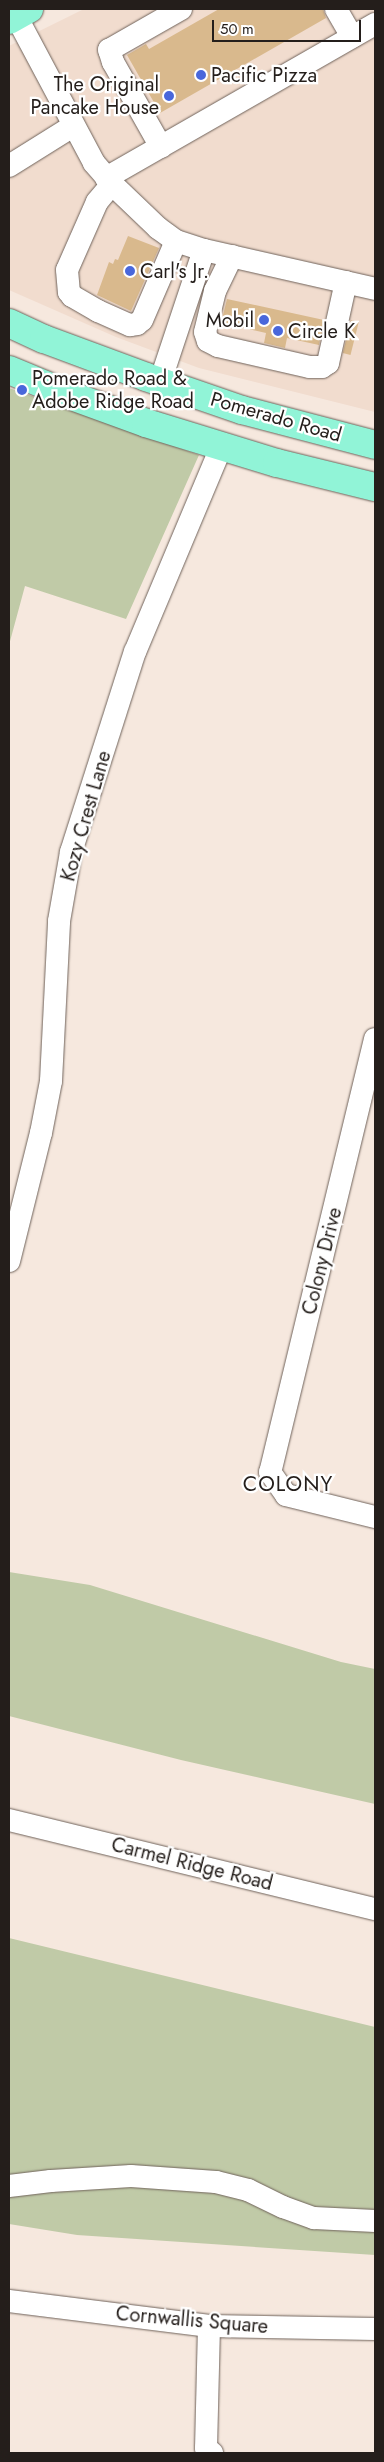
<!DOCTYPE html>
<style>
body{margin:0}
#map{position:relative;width:384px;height:2462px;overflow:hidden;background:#f6e8de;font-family:Jost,sans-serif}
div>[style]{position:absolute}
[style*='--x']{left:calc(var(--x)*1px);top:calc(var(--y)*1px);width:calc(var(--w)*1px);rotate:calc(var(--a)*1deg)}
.built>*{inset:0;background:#f1dcce}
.green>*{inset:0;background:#c0caa7}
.building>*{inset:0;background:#d9b98d;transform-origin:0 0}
.roads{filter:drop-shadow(0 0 1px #6f625a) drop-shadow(0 0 1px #6f625a)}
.minor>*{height:22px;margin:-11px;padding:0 11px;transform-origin:11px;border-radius:11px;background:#fff}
.major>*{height:28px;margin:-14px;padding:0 14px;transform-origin:14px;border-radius:14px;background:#91f4d7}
.dots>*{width:14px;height:14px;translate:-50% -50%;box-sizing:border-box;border:2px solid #fff;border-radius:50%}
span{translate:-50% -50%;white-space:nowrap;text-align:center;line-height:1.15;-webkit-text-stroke:4.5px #fff;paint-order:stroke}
.poi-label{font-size:20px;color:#241e1b}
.left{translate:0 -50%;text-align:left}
.right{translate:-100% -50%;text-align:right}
.street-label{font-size:20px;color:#241e1b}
.neighbourhood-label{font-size:21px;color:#241e1b;letter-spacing:1px}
.frame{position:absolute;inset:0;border:10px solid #241e1b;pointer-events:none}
.scale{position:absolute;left:212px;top:20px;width:149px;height:22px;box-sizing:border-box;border:2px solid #241e1b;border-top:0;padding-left:6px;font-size:15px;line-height:18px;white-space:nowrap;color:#241e1b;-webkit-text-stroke:4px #fff;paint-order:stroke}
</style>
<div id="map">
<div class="built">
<div style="clip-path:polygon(84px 9px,375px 9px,375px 412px,199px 368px,116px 337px,9px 290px,9px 46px)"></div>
</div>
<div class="green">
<div style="clip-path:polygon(9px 388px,199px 455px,126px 619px,25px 586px,9px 645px)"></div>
<div style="clip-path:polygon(9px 1572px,90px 1585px,341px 1662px,375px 1669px,375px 1804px,181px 1760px,9px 1716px)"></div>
<div style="clip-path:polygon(9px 1938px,375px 2027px,375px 2255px,77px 2235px,9px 2224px)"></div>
</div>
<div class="building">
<div style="clip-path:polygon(219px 9px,323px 9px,326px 18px,160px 113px,127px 55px,146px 44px,149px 49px)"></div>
<div style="clip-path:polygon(128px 236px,159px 248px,131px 311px,97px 295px,109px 262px,113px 264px,115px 259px,118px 260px)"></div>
<div style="clip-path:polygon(227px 299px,324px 320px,319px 345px,287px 338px,285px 348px,264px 343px,266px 333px,221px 323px)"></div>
<div style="left:351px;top:320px;width:8px;height:34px;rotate:14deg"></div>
</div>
<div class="roads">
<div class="minor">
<div style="--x:336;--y:9;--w:32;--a:60"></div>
<div style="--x:16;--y:16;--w:166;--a:62"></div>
<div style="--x:94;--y:163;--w:28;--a:49"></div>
<div style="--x:112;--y:184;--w:64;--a:43.7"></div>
<div style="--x:158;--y:228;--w:22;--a:36"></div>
<div style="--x:176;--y:241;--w:29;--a:18"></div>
<div style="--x:204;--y:250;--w:175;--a:12.8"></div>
<div style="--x:161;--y:147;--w:98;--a:-119.5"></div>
<div style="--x:113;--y:62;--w:13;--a:-108"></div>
<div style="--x:109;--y:50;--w:83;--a:-29.7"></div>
<div style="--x:9;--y:166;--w:75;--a:-32"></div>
<div style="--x:106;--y:178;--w:310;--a:-29.8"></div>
<div style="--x:112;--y:184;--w:23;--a:130"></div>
<div style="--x:97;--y:202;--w:74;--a:113.8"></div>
<div style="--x:67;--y:270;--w:22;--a:85"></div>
<div style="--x:69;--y:292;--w:5;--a:53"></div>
<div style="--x:72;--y:296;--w:30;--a:30"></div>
<div style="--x:98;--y:311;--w:35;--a:24"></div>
<div style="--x:130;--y:325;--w:7;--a:-8"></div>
<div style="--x:137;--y:324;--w:6;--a:-39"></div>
<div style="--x:142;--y:320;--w:86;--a:-66.7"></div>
<div style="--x:232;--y:256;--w:39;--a:116"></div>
<div style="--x:215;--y:291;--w:42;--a:103.7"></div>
<div style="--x:205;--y:332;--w:9;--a:72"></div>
<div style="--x:208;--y:341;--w:11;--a:27"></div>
<div style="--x:218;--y:346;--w:94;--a:12.9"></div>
<div style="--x:310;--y:367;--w:12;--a:0"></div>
<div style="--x:322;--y:367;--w:7;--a:-34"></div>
<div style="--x:328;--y:363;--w:83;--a:-77.5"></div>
<div style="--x:160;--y:382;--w:139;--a:-71.6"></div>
<div style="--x:375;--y:1039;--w:446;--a:103.6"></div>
<div style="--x:270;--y:1472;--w:28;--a:55"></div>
<div style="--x:286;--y:1495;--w:92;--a:13.9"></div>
<div style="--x:9;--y:1261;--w:132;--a:-76"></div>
<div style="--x:41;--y:1133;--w:53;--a:-79.1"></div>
<div style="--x:51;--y:1081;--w:160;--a:-87.1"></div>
<div style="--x:59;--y:921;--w:70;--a:-80.1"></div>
<div style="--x:71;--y:852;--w:210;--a:-72.3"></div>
<div style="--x:135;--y:652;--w:222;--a:-67.2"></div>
<div style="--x:9;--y:1820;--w:377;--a:13.7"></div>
<div style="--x:9;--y:2186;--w:42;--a:-6.8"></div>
<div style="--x:51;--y:2181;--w:80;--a:-3.6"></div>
<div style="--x:131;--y:2176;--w:85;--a:4"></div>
<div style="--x:216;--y:2182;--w:33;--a:14"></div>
<div style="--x:248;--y:2190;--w:39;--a:26"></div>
<div style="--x:283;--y:2207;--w:33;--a:20"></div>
<div style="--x:314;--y:2218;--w:61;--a:2.8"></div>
<div style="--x:9;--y:2301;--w:202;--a:7.1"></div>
<div style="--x:209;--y:2326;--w:166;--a:1"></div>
<div style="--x:209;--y:2326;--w:122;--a:91.4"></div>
<div style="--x:206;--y:2448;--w:8;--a:40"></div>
</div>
<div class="major">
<div style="--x:9;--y:20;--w:23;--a:-29"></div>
<div style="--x:9;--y:323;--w:38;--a:25"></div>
<div style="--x:44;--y:339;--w:109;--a:20.4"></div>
<div style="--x:146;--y:377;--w:102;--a:19"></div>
<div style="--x:242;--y:410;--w:138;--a:14.7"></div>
<div style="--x:9;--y:370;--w:68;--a:22.4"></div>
<div style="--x:72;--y:396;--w:79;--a:20"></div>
<div style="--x:146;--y:423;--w:137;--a:17"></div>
<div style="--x:277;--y:463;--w:101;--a:13.8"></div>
</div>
</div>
<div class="dots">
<div style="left:201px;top:75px;background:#4967db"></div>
<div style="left:169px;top:96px;background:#4967db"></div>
<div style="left:130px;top:271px;background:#4967db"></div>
<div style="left:264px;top:320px;background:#4967db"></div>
<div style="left:278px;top:331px;background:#4967db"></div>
<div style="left:22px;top:390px;background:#4967db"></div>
</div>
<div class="poi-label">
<span class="left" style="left:211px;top:75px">Pacific Pizza</span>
<span class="right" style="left:159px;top:96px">The Original<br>Pancake House</span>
<span class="left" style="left:140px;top:271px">Carl's Jr.</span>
<span class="right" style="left:254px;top:320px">Mobil</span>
<span class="left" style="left:288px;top:331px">Circle K</span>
<span class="left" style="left:32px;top:390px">Pomerado Road &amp;<br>Adobe Ridge Road</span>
</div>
<div class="street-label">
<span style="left:276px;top:417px;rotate:16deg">Pomerado Road</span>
<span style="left:86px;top:816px;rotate:-74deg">Kozy Crest Lane</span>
<span style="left:322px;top:1261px;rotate:-76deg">Colony Drive</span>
<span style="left:192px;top:1864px;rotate:14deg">Carmel Ridge Road</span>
<span style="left:192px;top:2320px;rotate:5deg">Cornwallis Square</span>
</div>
<div class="neighbourhood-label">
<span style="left:288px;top:1484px">COLONY</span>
</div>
<div class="frame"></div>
<div class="scale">50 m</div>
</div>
